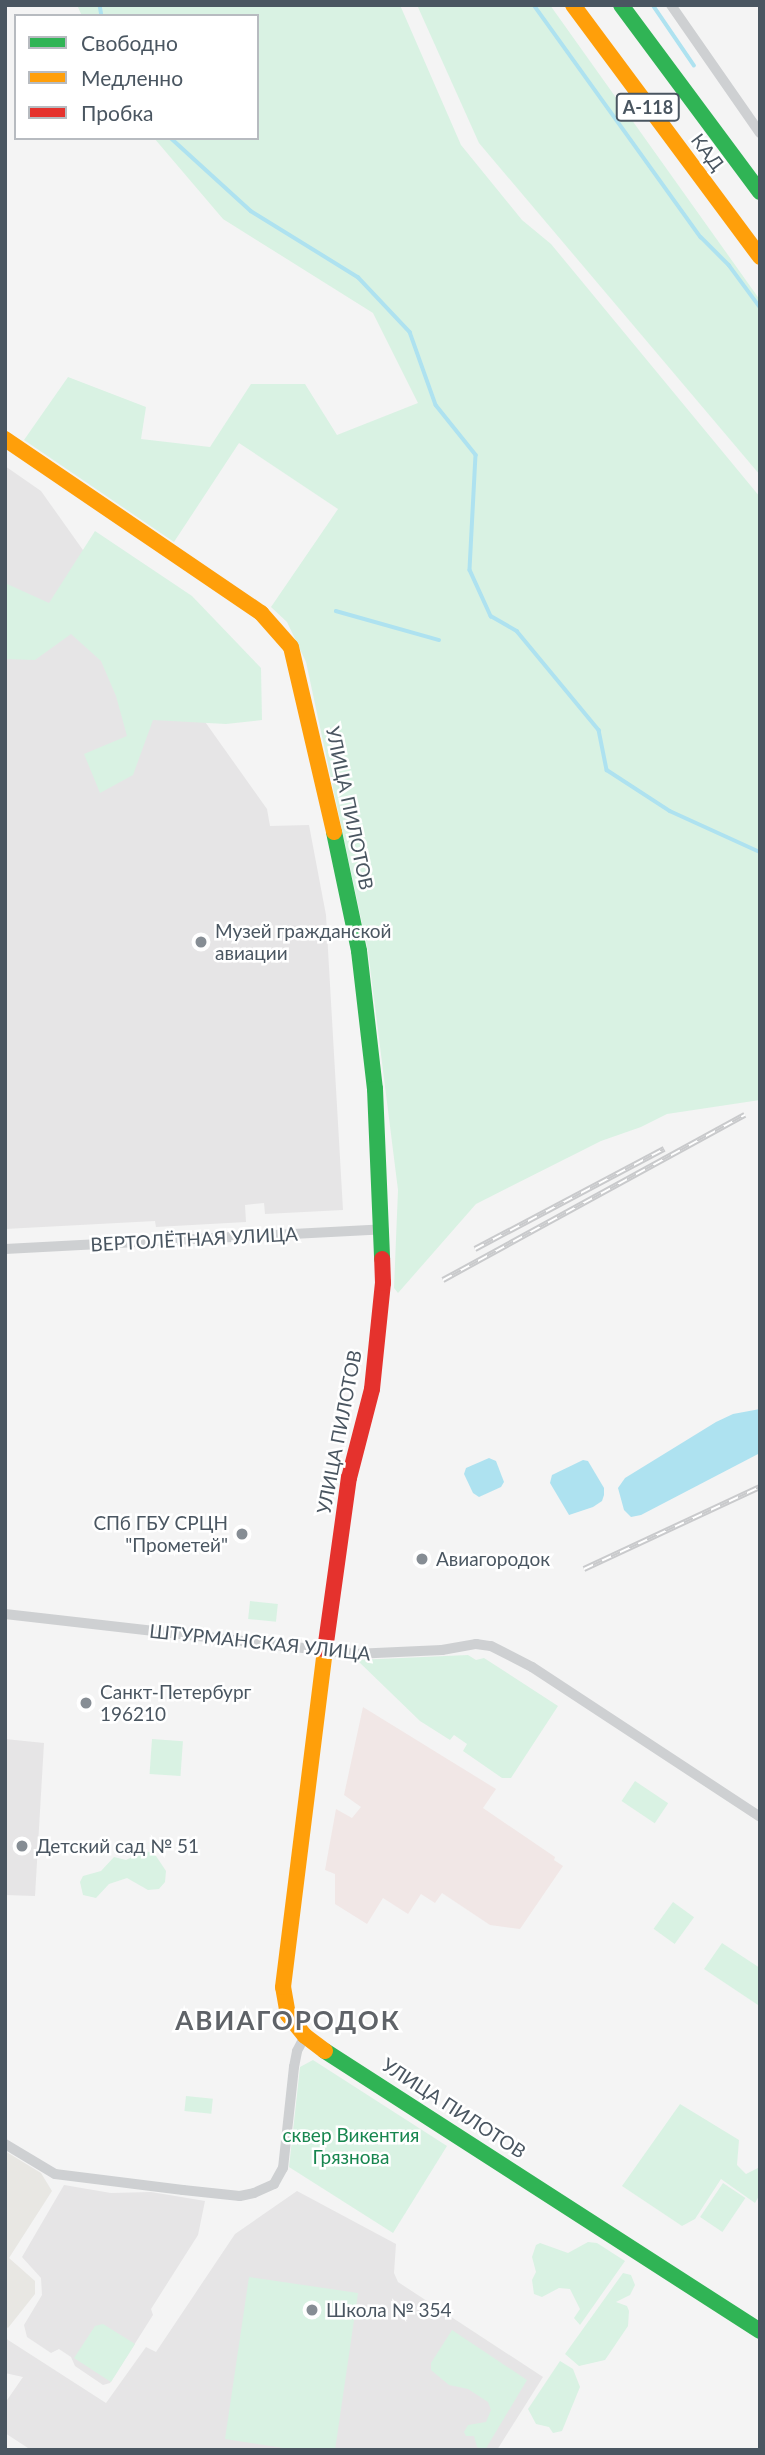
<!DOCTYPE html>
<meta charset="utf-8">
<style>
body{margin:0}
#map{position:relative;width:765px;height:2455px;overflow:hidden;background:#f4f4f4;font-family:Lato,sans-serif}
div>[style]{position:absolute}
[style*='--x']{left:calc(var(--x)*1px);top:calc(var(--y)*1px);width:calc(var(--w)*1px);rotate:calc(var(--a)*1deg)}
.commercial>*{inset:0;background:#e8e7e3}
.education>*{inset:0;background:#e6e5e6}
.medical>*{inset:0;background:#f1e7e6}
.green>*{inset:0;background:#d9f2e3;transform-origin:0 0}
.water>*{inset:0;background:#aee2f0}
.stream>*{height:3.5px;margin:-1.75px;padding:0 1.75px;transform-origin:1.75px;border-radius:1.75px;background:#aee2f0}
.street>*{height:10px;margin:-5px;padding:0 5px;transform-origin:5px;border-radius:5px;background:#ced0d2}
.fast>*{height:16px;margin:-8px;padding:0 8px;transform-origin:8px;border-radius:8px;background:#30b455}
.slow>*{height:16px;margin:-8px;padding:0 8px;transform-origin:8px;border-radius:8px;background:#ff9f0a}
.jam>*{height:16px;margin:-8px;padding:0 8px;transform-origin:8px;border-radius:8px;background:#e5322d}
.rail>*{height:6px;margin-top:-3px;transform-origin:0;background:repeating-linear-gradient(90deg,#fff 0 10px,#c9cacc 0 20px);box-sizing:border-box;border-block:2px solid #c9cacc}
.dots>*{width:19px;height:19px;translate:-50% -50%;box-sizing:border-box;border:4px solid #fff;border-radius:50%}
span{translate:-50% -50%;white-space:nowrap;text-align:center;line-height:1.15;-webkit-text-stroke:5px #fff;paint-order:stroke}
.shield-label span{padding:2px 5px;background:#fff;border:2px solid;border-radius:5px;-webkit-text-stroke-width:0}
.shield-label{font-size:18px;color:#4a5661;font-weight:700}
.street-label{font-size:19px;color:#4a5661}
.poi-label{font-size:19px;color:#4a5661}
.left{translate:0 -50%;text-align:left}
.right{translate:-100% -50%;text-align:right}
.park-label{font-size:19px;color:#17864f}
.district-label{font-size:26px;color:#5f6368;font-weight:700;letter-spacing:2px}
.frame{position:absolute;inset:0;border:7px solid #4a5661;pointer-events:none}
.legend{position:absolute;left:14px;top:14px;width:245px;height:126px;box-sizing:border-box;background:#fff;border:2px solid #b7bbc0;margin:0;padding:9px 12px;list-style:none;font-size:21px;color:#4a5661}
.legend li{display:flex;align-items:center;gap:14px;height:35px}
.legend b{width:35px;border:2px solid #b7bbc0}
</style>
<div id="map">
<div class="commercial">
<div style="clip-path:polygon(5px 2151px,41px 2173px,52px 2191px,9px 2258px,35px 2281px,35px 2294px,8px 2328px,5px 2326px)"></div>
</div>
<div class="education">
<div style="clip-path:polygon(5px 466px,41px 491px,267px 809px,270px 826px,309px 825px,326px 915px,343px 1210px,265px 1214px,264px 1203px,245px 1205px,246px 1222px,156px 1227px,155px 1221px,5px 1229px)"></div>
<div style="clip-path:polygon(5px 1739px,44px 1743px,35px 1896px,5px 1895px)"></div>
<div style="clip-path:polygon(64px 2185px,111px 2193px,151px 2192px,205px 2201px,198px 2235px,151px 2309px,153px 2315px,110px 2383px,103px 2385px,75px 2366px,71px 2357px,59px 2349px,51px 2353px,27px 2337px,24px 2325px,42px 2295px,41px 2278px,22px 2257px)"></div>
<div style="clip-path:polygon(297px 2191px,396px 2244px,394px 2273px,398px 2282px,543px 2377px,497px 2450px,31px 2450px,5px 2433px,5px 2403px,23px 2377px,5px 2373px,5px 2338px,106px 2403px,146px 2347px,156px 2352px,235px 2234px)"></div>
</div>
<div class="medical">
<div style="clip-path:polygon(363px 1707px,496px 1789px,483px 1808px,555px 1857px,554px 1860px,563px 1866px,520px 1929px,490px 1925px,442px 1893px,435px 1903px,421px 1894px,408px 1914px,383px 1898px,367px 1924px,335px 1904px,335px 1874px,325px 1870px,336px 1809px,352px 1818px,361px 1807px,344px 1795px)"></div>
</div>
<div class="green">
<div style="clip-path:polygon(77px 5px,400px 5px,461px 145px,522px 220px,551px 244px,760px 497px,760px 1100px,667px 1114px,641px 1127px,601px 1141px,476px 1204px,398px 1293px,394px 1288px,398px 1190px,368px 951px,306px 662px,287px 622px,271px 607px,338px 509px,239px 443px,174px 542px,24px 440px,68px 377px,146px 407px,141px 439px,210px 447px,251px 384px,305px 384px,337px 435px,418px 403px,373px 313px,223px 219px,154px 138px,257px 138px,257px 16px,82px 16px)"></div>
<div style="clip-path:polygon(417px 5px,550px 5px,760px 300px,760px 475px,479px 143px)"></div>
<div style="clip-path:polygon(95px 531px,192px 596px,261px 668px,262px 720px,226px 724px,153px 720px,133px 775px,100px 793px,84px 754px,127px 736px,116px 696px,101px 661px,71px 634px,35px 660px,5px 659px,5px 583px,49px 603px)"></div>
<div style="left:250px;top:1601px;width:28px;height:18px;rotate:6deg"></div>
<div style="clip-path:polygon(468px 1655px,476px 1660px,484px 1658px,558px 1706px,511px 1778px,502px 1778px,463px 1751px,467px 1744px,454px 1735px,450px 1740px,420px 1721px,357px 1660px)"></div>
<div style="left:152px;top:1739px;width:31px;height:35px;rotate:4deg"></div>
<div style="left:635px;top:1781px;width:40px;height:24px;rotate:34deg"></div>
<div style="clip-path:polygon(144px 1851px,154px 1853px,166px 1871px,165px 1882px,159px 1889px,148px 1890px,127px 1878px,109px 1884px,96px 1898px,83px 1895px,80px 1882px,83px 1876px,101px 1871px,114px 1857px,126px 1860px)"></div>
<div style="left:673px;top:1902px;width:26px;height:33px;rotate:36deg"></div>
<div style="clip-path:polygon(722px 1943px,760px 1968px,758px 2005px,704px 1969px)"></div>
<div style="clip-path:polygon(313px 2060px,447px 2146px,393px 2233px,289px 2167px,300px 2067px)"></div>
<div style="left:186px;top:2096px;width:27px;height:15px;rotate:6deg"></div>
<div style="clip-path:polygon(680px 2104px,739px 2140px,737px 2165px,746px 2174px,760px 2167px,760px 2194px,755px 2203px,721px 2179px,695px 2219px,682px 2226px,622px 2186px)"></div>
<div style="left:723px;top:2183px;width:27px;height:41px;rotate:34deg"></div>
<div style="clip-path:polygon(588px 2242px,597px 2243px,625px 2261px,580px 2325px,574px 2318px,580px 2309px,570px 2289px,559px 2288px,542px 2297px,534px 2294px,532px 2280px,536px 2272px,532px 2257px,536px 2245px,540px 2243px,568px 2253px)"></div>
<div style="clip-path:polygon(623px 2273px,631px 2275px,635px 2285px,630px 2295px,616px 2302px,627px 2306px,629px 2311px,628px 2326px,605px 2360px,579px 2366px,565px 2354px)"></div>
<div style="clip-path:polygon(249px 2277px,358px 2293px,335px 2450px,296px 2450px,225px 2439px)"></div>
<div style="clip-path:polygon(103px 2324px,135px 2344px,111px 2382px,74px 2358px,95px 2326px)"></div>
<div style="clip-path:polygon(452px 2330px,527px 2380px,485px 2450px,477px 2447px,474px 2436px,466px 2436px,464px 2432px,468px 2425px,486px 2422px,491px 2410px,488px 2402px,468px 2389px,449px 2385px,431px 2370px,431px 2363px)"></div>
<div style="clip-path:polygon(560px 2361px,573px 2369px,580px 2387px,562px 2431px,553px 2433px,549px 2427px,536px 2424px,528px 2409px)"></div>
</div>
<div class="water">
<div style="clip-path:polygon(760px 1409px,760px 1453px,641px 1515px,631px 1517px,624px 1510px,618px 1488px,625px 1478px,716px 1422px,733px 1414px)"></div>
<div style="clip-path:polygon(489px 1458px,496px 1461px,504px 1482px,501px 1487px,479px 1497px,473px 1493px,464px 1474px,466px 1468px)"></div>
<div style="clip-path:polygon(583px 1460px,588px 1461px,604px 1488px,604px 1495px,602px 1501px,593px 1507px,569px 1515px,550px 1483px,552px 1475px)"></div>
</div>
<div class="stream">
<div style="--x:100;--y:5;--w:11;--a:80"></div>
<div style="--x:534;--y:5;--w:286;--a:54.3"></div>
<div style="--x:701;--y:237;--w:40;--a:45"></div>
<div style="--x:729;--y:265;--w:52;--a:53.6"></div>
<div style="--x:653;--y:5;--w:73;--a:55.7"></div>
<div style="--x:171;--y:138;--w:108;--a:42.4"></div>
<div style="--x:251;--y:211;--w:126;--a:31.7"></div>
<div style="--x:358;--y:277;--w:76;--a:46.6"></div>
<div style="--x:410;--y:332;--w:77;--a:70.4"></div>
<div style="--x:436;--y:405;--w:64;--a:51.3"></div>
<div style="--x:476;--y:455;--w:115;--a:93"></div>
<div style="--x:470;--y:570;--w:51;--a:65.5"></div>
<div style="--x:491;--y:616;--w:30;--a:30"></div>
<div style="--x:517;--y:631;--w:129;--a:50.4"></div>
<div style="--x:599;--y:730;--w:41;--a:78.7"></div>
<div style="--x:607;--y:770;--w:75;--a:33.1"></div>
<div style="--x:670;--y:811;--w:99;--a:24.5"></div>
<div style="--x:336;--y:611;--w:107;--a:15.7"></div>
</div>
<div class="street">
<div style="--x:671;--y:5;--w:156;--a:55.2"></div>
<div style="--x:5;--y:1249;--w:379;--a:-3"></div>
<div style="--x:5;--y:1614;--w:351;--a:6.5"></div>
<div style="--x:354;--y:1654;--w:88;--a:-2.6"></div>
<div style="--x:442;--y:1650;--w:35;--a:-10"></div>
<div style="--x:476;--y:1644;--w:15;--a:8"></div>
<div style="--x:491;--y:1646;--w:46;--a:27.1"></div>
<div style="--x:532;--y:1667;--w:273;--a:33.3"></div>
<div style="--x:5;--y:2144;--w:58;--a:31"></div>
<div style="--x:55;--y:2174;--w:129;--a:7.1"></div>
<div style="--x:183;--y:2190;--w:57;--a:6"></div>
<div style="--x:240;--y:2196;--w:14;--a:-12"></div>
<div style="--x:254;--y:2193;--w:22;--a:-24"></div>
<div style="--x:274;--y:2184;--w:18;--a:-61"></div>
<div style="--x:283;--y:2168;--w:102;--a:-83.8"></div>
<div style="--x:294;--y:2067;--w:16;--a:-79"></div>
<div style="--x:297;--y:2051;--w:17;--a:-62"></div>
</div>
<div class="fast">
<div style="--x:621;--y:5;--w:233;--a:53.4"></div>
<div style="--x:334;--y:832;--w:122;--a:78.1"></div>
<div style="--x:359;--y:951;--w:139;--a:83.4"></div>
<div style="--x:375;--y:1089;--w:170;--a:87.6"></div>
<div style="--x:325;--y:2051;--w:517;--a:32.77"></div>
</div>
<div class="slow">
<div style="--x:573;--y:5;--w:314;--a:53.4"></div>
<div style="--x:5;--y:439;--w:310;--a:34.2"></div>
<div style="--x:261;--y:613;--w:45;--a:48.6"></div>
<div style="--x:291;--y:647;--w:190;--a:76.9"></div>
<div style="--x:325;--y:2051;--w:25;--a:-143"></div>
<div style="--x:305;--y:2036;--w:27;--a:-129"></div>
<div style="--x:288;--y:2015;--w:28;--a:-100"></div>
<div style="--x:283;--y:1987;--w:340;--a:-82.9"></div>
</div>
<div class="jam">
<div style="--x:325;--y:1650;--w:174;--a:-82.1"></div>
<div style="--x:349;--y:1478;--w:92;--a:-75.5"></div>
<div style="--x:372;--y:1389;--w:107;--a:-84.1"></div>
<div style="--x:383;--y:1283;--w:24;--a:-92"></div>
</div>
<div class="rail">
<div style="--x:475;--y:1249;--w:214;--a:-27.9"></div>
<div style="--x:443;--y:1280;--w:344;--a:-28.7"></div>
<div style="--x:584;--y:1569;--w:194;--a:-25"></div>
</div>
<div class="dots">
<div style="left:201px;top:942px;background:#868d94"></div>
<div style="left:242px;top:1534px;background:#868d94"></div>
<div style="left:422px;top:1559px;background:#868d94"></div>
<div style="left:86px;top:1703px;background:#868d94"></div>
<div style="left:22px;top:1846px;background:#868d94"></div>
<div style="left:312px;top:2310px;background:#868d94"></div>
</div>
<div class="shield-label">
<span style="left:648px;top:107px">А-118</span>
</div>
<div class="street-label">
<span style="left:708px;top:152px;rotate:53deg">КАД</span>
<span style="left:350px;top:808px;rotate:78deg">УЛИЦА ПИЛОТОВ</span>
<span style="left:194px;top:1239px;rotate:-3deg">ВЕРТОЛЁТНАЯ УЛИЦА</span>
<span style="left:339px;top:1432px;rotate:-79deg">УЛИЦА ПИЛОТОВ</span>
<span style="left:260px;top:1642px;rotate:6deg">ШТУРМАНСКАЯ УЛИЦА</span>
<span style="left:454px;top:2108px;rotate:33deg">УЛИЦА ПИЛОТОВ</span>
</div>
<div class="poi-label">
<span class="left" style="left:215px;top:942px">Музей гражданской<br>авиации</span>
<span class="right" style="left:228px;top:1534px">СПб ГБУ СРЦН<br>"Прометей"</span>
<span class="left" style="left:436px;top:1559px">Авиагородок</span>
<span class="left" style="left:100px;top:1703px">Санкт-Петербург<br>196210</span>
<span class="left" style="left:36px;top:1846px">Детский сад № 51</span>
<span class="left" style="left:326px;top:2310px">Школа № 354</span>
</div>
<div class="park-label">
<span style="left:351px;top:2146px">сквер Викентия<br>Грязнова</span>
</div>
<div class="district-label">
<span style="left:288px;top:2021px">АВИАГОРОДОК</span>
</div>
<div class="frame"></div>
<ul class="legend">
<li><b style="height:9px;background:#30b455"></b>Свободно</li>
<li><b style="height:9px;background:#ff9f0a"></b>Медленно</li>
<li><b style="height:9px;background:#e5322d"></b>Пробка</li>
</ul>
</div>
